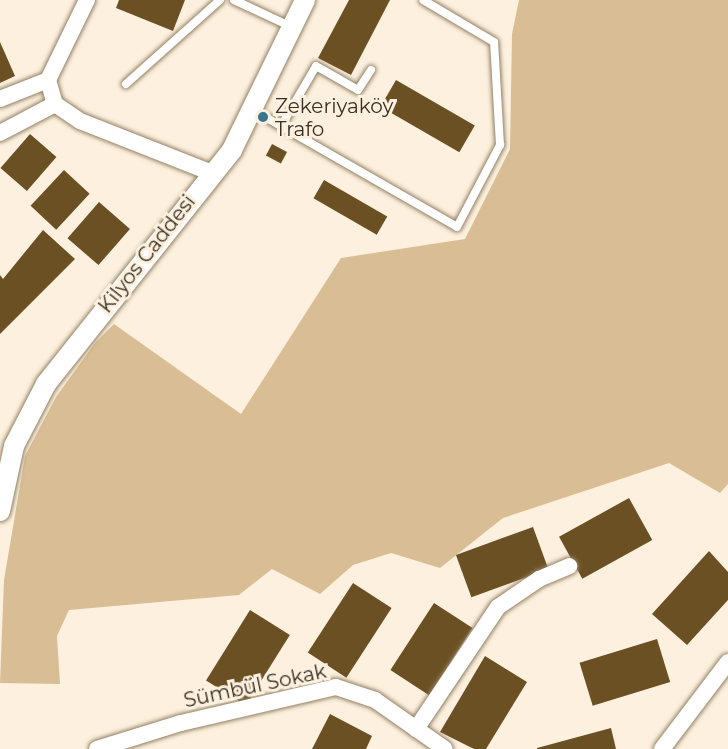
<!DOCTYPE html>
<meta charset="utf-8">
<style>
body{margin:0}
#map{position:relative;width:728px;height:749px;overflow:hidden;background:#fdf0de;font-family:Montserrat,sans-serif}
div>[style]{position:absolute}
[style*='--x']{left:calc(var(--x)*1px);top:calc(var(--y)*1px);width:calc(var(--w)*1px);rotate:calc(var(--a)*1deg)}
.green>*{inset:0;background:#d9be95}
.building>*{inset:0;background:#6b5023;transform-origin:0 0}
.roads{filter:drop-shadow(0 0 2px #928063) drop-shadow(0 0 2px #928063)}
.service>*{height:8px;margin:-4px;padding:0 4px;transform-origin:4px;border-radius:4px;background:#fff}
.minor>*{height:16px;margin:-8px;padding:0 8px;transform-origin:8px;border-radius:8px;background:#fff}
.tertiary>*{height:20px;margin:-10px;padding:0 10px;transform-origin:10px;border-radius:10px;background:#fff}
.dots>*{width:16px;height:16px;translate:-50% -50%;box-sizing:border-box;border:3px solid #fdf0de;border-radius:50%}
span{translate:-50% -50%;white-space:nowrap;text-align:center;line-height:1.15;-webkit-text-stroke:6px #fdf0de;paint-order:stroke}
.poi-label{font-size:20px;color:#373024}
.left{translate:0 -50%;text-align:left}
.street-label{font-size:20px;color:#373024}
</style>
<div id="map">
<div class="green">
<div style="clip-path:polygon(519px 0,728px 0,728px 484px,720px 493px,669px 463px,503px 518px,440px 568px,391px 553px,353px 565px,320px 594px,272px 569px,239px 595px,69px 610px,57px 636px,60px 684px,0 683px,4px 580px,25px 456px,56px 397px,95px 343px,114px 324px,241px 414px,341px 258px,465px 239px,510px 149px,512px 34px)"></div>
</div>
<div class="building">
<div style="clip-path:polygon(119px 0,185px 0,173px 31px,116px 8px)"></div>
<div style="clip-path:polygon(349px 0,390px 0,351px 75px,318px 58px)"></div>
<div style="clip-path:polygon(0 42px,15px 76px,0 83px)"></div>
<div style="left:396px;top:80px;width:91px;height:31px;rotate:30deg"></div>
<div style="left:30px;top:134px;width:35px;height:45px;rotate:41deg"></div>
<div style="left:272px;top:144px;width:17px;height:13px;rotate:28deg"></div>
<div style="left:64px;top:170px;width:35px;height:49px;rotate:43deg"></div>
<div style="left:324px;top:180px;width:73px;height:21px;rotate:30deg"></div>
<div style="left:99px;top:202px;width:41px;height:48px;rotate:41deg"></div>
<div style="clip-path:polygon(43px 230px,75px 259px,0 334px,0 275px,3px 279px)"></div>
<div style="left:629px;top:498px;width:48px;height:80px;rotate:61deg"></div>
<div style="left:533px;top:527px;width:45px;height:82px;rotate:70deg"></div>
<div style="clip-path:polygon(709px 551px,728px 572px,728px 600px,687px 645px,652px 614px)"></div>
<div style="left:353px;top:583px;width:46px;height:83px;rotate:33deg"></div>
<div style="left:434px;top:603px;width:46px;height:80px;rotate:33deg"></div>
<div style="left:250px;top:610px;width:47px;height:83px;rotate:32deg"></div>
<div style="left:657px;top:639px;width:45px;height:81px;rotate:73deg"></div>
<div style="clip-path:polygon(485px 656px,527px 682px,486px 749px,474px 749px,440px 732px)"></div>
<div style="clip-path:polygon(330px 714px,372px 736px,366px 749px,312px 749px)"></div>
<div style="clip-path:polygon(611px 728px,616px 749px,537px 749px,537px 748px)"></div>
</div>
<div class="roads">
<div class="service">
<div style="--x:234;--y:0;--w:64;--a:25"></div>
<div style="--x:126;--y:84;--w:126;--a:-41.8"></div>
<div style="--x:253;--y:110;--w:235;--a:29.8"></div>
<div style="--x:457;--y:227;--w:93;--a:-62.3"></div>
<div style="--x:500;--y:145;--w:103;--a:-93.3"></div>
<div style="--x:494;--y:42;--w:82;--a:-149.4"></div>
<div style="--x:281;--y:126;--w:69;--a:-59.7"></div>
<div style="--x:316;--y:66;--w:48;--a:29.7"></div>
<div style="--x:358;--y:90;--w:24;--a:-57"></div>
</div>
<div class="minor">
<div style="--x:87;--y:0;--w:89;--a:116"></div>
<div style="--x:48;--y:80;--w:25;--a:74"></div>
<div style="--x:55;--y:104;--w:30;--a:34"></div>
<div style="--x:80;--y:121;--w:142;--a:21.5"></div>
<div style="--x:0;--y:99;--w:52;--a:-21.6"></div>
<div style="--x:0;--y:133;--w:62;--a:-27.8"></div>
<div style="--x:416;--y:729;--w:147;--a:-56.1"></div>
<div style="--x:498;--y:607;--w:50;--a:-34.3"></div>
<div style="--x:539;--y:579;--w:33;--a:-23"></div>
<div style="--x:97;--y:749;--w:88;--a:-17.2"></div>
<div style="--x:181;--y:723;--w:159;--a:-13.1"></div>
<div style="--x:336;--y:687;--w:41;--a:18.4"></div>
<div style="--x:375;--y:700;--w:85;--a:35"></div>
<div style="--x:662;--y:749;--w:109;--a:-52.8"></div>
</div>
<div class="tertiary">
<div style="--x:0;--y:511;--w:66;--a:-77.8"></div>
<div style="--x:14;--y:446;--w:70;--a:-62.7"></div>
<div style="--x:46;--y:384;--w:299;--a:-51.5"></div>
<div style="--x:232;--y:150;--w:167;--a:-64"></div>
</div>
</div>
<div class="dots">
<div style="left:263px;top:117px;background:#3a748d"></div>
</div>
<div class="poi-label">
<span class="left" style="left:275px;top:118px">Zekeriyaköy<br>Trafo</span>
</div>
<div class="street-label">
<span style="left:147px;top:254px;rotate:-52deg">Kilyos Caddesi</span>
<span style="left:255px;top:686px;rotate:-12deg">Sümbül Sokak</span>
</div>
</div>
